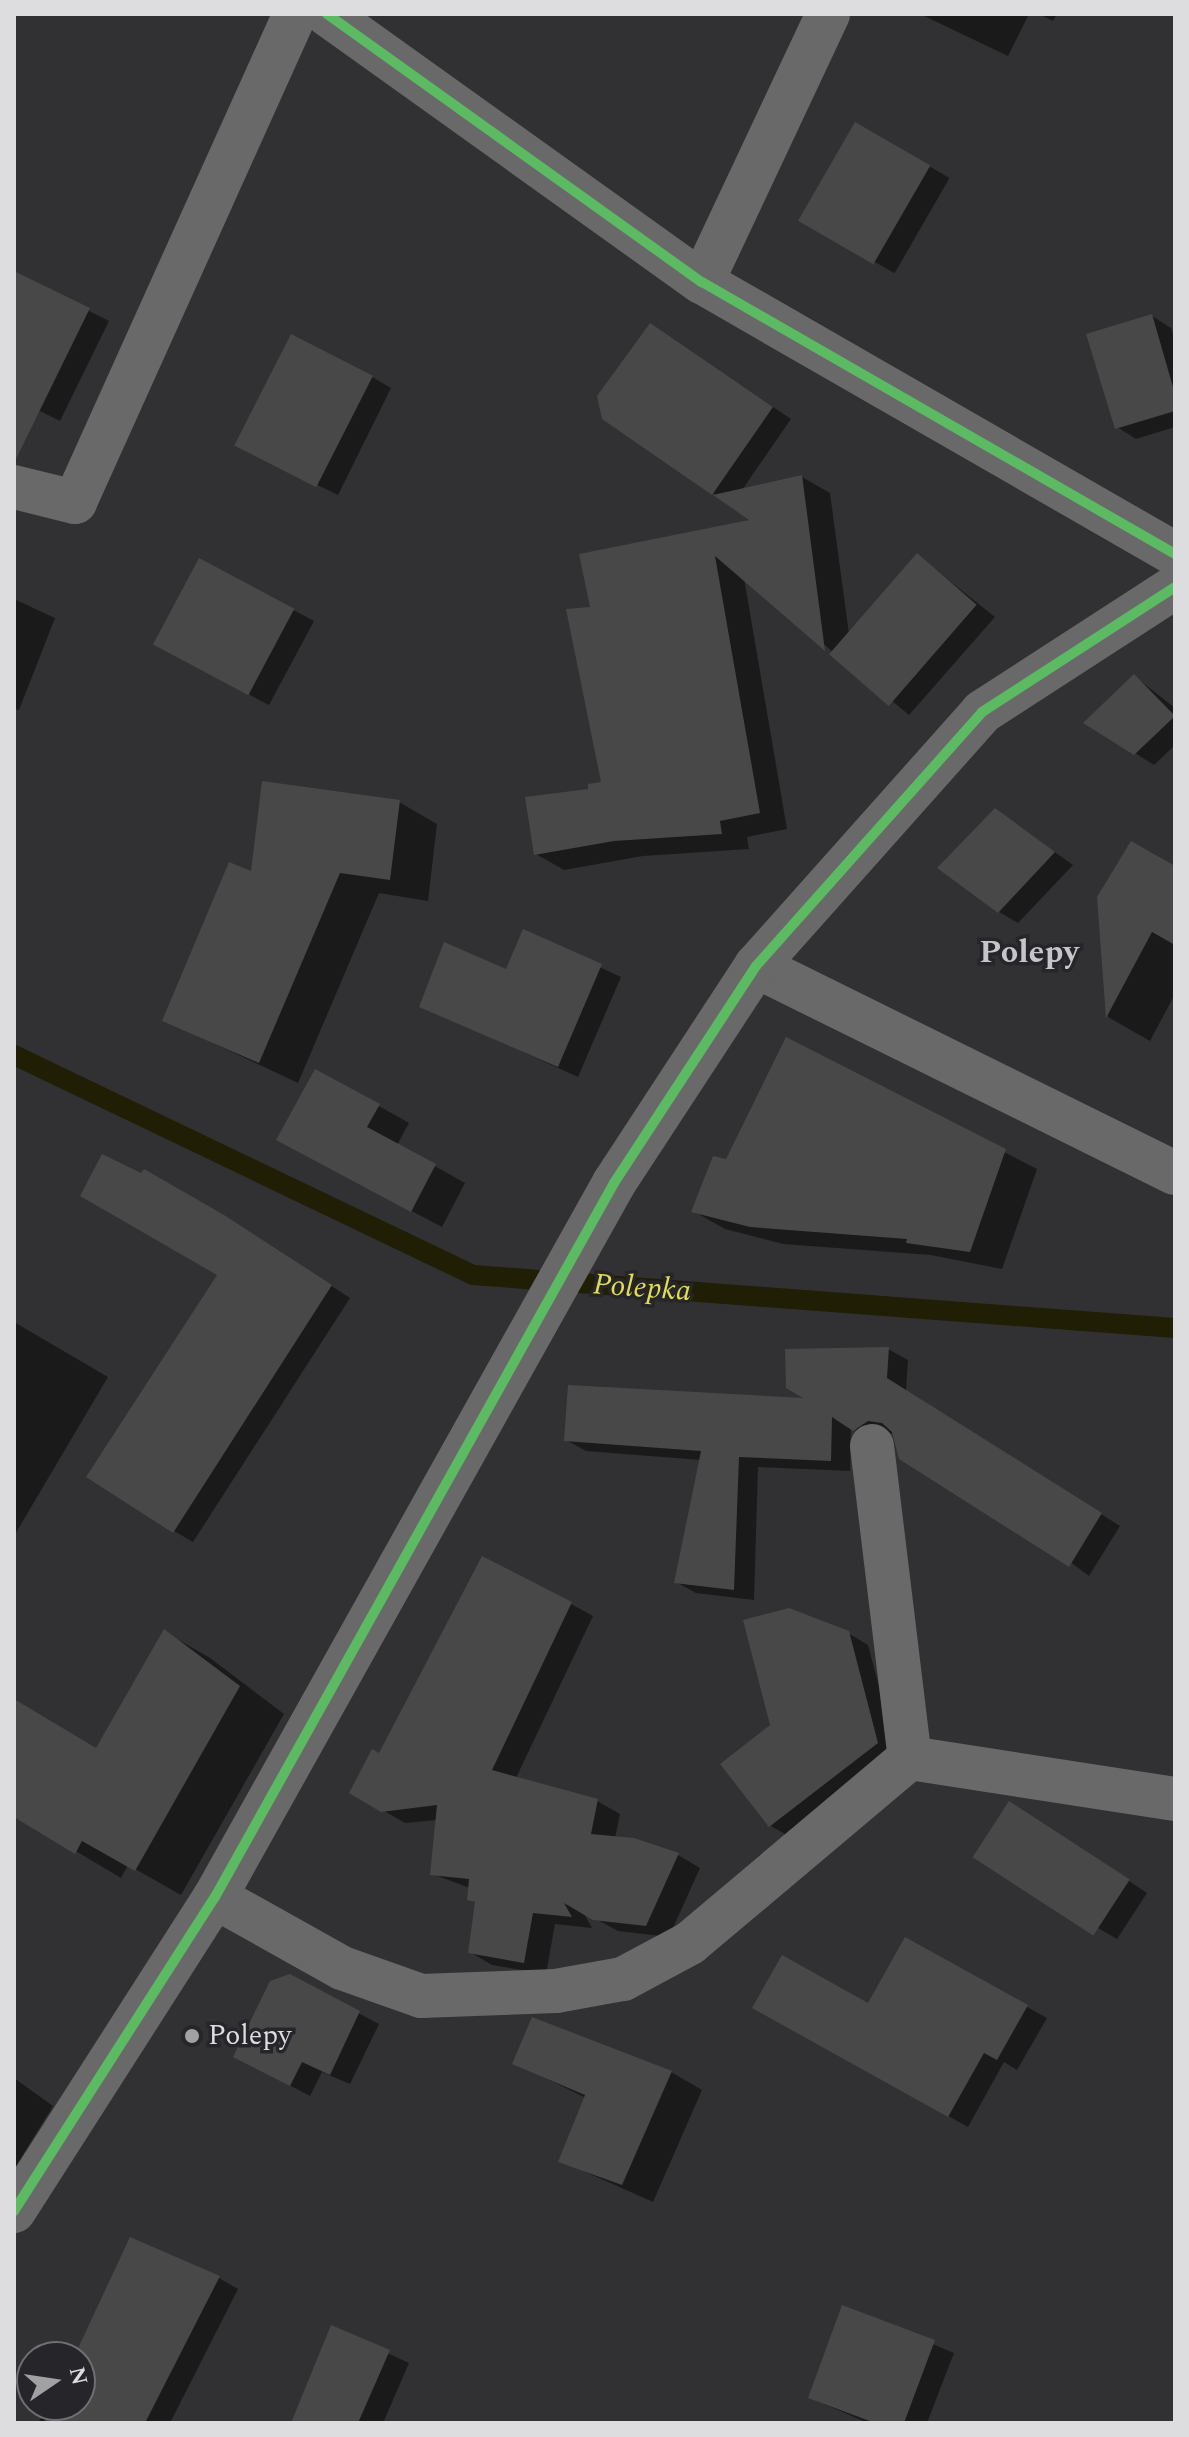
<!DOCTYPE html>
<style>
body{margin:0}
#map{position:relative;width:1189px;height:2437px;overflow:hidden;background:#313133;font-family:Spectral,serif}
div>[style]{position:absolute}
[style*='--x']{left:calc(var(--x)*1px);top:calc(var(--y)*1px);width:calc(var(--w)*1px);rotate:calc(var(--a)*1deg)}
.shadow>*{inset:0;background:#0007;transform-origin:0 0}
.stream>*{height:20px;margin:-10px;padding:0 10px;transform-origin:10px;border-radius:10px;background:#201e05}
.building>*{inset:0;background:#484849;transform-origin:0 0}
.minor>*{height:44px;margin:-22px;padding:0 22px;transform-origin:22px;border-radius:22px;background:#69696a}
.tertiary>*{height:44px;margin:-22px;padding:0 22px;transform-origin:22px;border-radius:22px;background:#69696a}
.cycleway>*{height:10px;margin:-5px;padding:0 5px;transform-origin:5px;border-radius:5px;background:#5cba63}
.dots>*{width:22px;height:22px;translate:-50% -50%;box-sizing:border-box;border:4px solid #26262a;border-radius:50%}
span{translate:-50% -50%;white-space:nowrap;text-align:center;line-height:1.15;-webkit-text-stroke:7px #26262a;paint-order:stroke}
.poi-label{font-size:28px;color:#dddde0}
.left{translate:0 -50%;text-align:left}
.water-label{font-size:30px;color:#e0dd4f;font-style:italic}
.quarter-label{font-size:32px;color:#c5c5ca;font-weight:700}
.frame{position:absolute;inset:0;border:16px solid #dddde0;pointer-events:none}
.north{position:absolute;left:16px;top:2341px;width:80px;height:80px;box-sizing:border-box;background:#26262a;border:2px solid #6f6f73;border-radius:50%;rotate:77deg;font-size:22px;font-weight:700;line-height:32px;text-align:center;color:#dddde0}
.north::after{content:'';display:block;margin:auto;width:28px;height:36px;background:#a1a1a3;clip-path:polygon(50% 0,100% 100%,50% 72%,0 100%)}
</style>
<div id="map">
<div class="shadow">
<div style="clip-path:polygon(920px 14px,1029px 14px,1008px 56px)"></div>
<div style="clip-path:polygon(1039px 14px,1057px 14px,1053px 21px)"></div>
<div style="left:856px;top:124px;width:108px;height:110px;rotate:30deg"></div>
<div style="clip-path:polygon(14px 273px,109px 321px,60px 421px,14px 398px)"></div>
<div style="clip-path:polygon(1152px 316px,1171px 328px,1175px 340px,1175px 427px,1136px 439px,1117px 427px)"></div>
<div style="clip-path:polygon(651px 325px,791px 419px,742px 490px,802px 477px,830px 493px,849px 634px,917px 555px,995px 617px,909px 715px,744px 578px,787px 829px,747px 837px,749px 849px,643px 856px,564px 870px,536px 854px,603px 784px,592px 609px,754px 521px,604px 418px)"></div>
<div style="clip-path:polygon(372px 377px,391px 388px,338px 495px,258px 456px)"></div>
<div style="clip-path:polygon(200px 560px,314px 621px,269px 705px,175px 656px)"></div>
<div style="clip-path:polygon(14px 599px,55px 618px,19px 710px,14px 709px)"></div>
<div style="clip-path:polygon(1134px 676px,1175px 708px,1175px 745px,1154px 765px,1135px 753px)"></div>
<div style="clip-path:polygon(399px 802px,437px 824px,428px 901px,379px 893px,298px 1083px,164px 1020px,252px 874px)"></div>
<div style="clip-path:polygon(995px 810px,1073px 865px,1018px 923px,999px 912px)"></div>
<div style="clip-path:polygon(1175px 868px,1175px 994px,1150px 1041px,1108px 1017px,1099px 897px)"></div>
<div style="clip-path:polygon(524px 932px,621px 977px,578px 1077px,421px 1006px,507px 972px)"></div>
<div style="clip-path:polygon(787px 1040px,1037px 1169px,1002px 1269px,931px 1255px,783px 1244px,725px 1229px,693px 1211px,727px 1162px)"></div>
<div style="clip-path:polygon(379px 1106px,409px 1123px,397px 1145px,465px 1183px,442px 1227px,309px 1157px)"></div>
<div style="clip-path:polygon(244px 1229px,350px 1298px,193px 1542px,174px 1531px,220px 1274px)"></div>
<div style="clip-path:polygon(14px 1322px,108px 1377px,14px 1536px)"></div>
<div style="clip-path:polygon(888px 1349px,908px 1360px,906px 1391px,1120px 1526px,1089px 1576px,895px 1432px,874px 1440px,851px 1426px,850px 1471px,758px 1467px,754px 1600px,696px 1593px,676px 1582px,701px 1460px,586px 1451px,566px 1440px,810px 1401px)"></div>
<div style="clip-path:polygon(571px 1604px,593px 1616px,516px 1778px,597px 1801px,620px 1814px,615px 1838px,678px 1855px,700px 1868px,669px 1937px,618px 1931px,583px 1912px,592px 1928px,555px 1924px,546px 1974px,492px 1965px,470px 1952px,477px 1903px,469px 1899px,470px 1888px,432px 1874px,437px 1820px,405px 1823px,351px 1792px,380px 1756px)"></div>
<div style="clip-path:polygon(165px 1632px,210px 1658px,284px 1714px,181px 1895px,128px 1865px,121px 1878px,14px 1814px,14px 1703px,97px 1751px)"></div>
<div style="clip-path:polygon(848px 1633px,868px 1645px,897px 1755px,790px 1837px,771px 1826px,773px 1726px)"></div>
<div style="clip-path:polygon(1029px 1815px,1147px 1893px,1117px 1939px,976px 1857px)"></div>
<div style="clip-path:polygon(906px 1939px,1047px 2018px,1017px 2070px,1004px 2062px,968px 2127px,755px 2008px,869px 2006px)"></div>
<div style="clip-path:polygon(290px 1977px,379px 2024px,350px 2084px,322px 2072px,310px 2096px,255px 2067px)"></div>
<div style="clip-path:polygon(533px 2019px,671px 2072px,702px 2090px,653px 2202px,561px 2161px,586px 2098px,515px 2063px)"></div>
<div style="clip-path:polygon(14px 2078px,53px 2106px,14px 2169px)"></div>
<div style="clip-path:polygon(219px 2278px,238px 2289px,170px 2423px,38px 2423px,49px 2405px,80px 2405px,77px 2357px)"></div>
<div style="clip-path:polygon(843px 2307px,954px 2353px,927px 2423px,868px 2423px,810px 2398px)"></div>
<div style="clip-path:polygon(332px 2328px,409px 2363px,383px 2423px,293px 2423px)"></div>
</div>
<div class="stream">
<div style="--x:14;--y:1055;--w:509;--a:25.61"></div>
<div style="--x:473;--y:1275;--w:704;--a:4.32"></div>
</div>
<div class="building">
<div style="left:855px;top:122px;width:87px;height:114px;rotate:30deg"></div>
<div style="clip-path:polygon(14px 271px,90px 308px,14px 463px)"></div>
<div style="clip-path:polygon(1152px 314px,1175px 394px,1175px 411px,1115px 429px,1086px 334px)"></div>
<div style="clip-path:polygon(650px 323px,773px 407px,712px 495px,602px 419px,597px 396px)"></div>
<div style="left:291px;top:334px;width:92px;height:125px;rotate:27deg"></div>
<div style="clip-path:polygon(802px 475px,825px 651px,715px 556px,760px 813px,720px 821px,722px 834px,614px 841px,534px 855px,525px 797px,588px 789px,588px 784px,601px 782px,566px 609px,590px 607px,579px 554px,749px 520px,713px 495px)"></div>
<div style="left:917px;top:553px;width:79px;height:134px;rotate:41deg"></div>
<div style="left:199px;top:558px;width:108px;height:98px;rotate:28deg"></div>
<div style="clip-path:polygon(1134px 674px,1175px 716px,1134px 755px,1083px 723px)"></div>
<div style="clip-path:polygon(262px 781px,400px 800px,390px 880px,340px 873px,259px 1063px,162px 1021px,229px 862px,251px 871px)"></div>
<div style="clip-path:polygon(995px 808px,1055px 852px,998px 913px,937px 868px)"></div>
<div style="clip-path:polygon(1131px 841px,1175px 866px,1175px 945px,1152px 932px,1106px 1018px,1097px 897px)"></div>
<div style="clip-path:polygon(523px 929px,602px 964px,558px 1067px,419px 1007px,444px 942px,506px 969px)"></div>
<div style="clip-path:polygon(786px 1037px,1006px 1149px,970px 1252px,906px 1243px,907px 1239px,750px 1227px,691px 1212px,713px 1156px,726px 1159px)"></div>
<div style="clip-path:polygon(315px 1069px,380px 1104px,367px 1127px,436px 1164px,411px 1212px,276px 1140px)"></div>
<div style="clip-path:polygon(102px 1154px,141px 1173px,144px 1169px,224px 1215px,332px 1285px,173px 1533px,86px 1477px,217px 1275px,80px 1196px)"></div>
<div style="clip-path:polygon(889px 1347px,887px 1378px,1102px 1513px,1069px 1567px,899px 1459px,892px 1432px,882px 1423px,868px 1421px,853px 1431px,832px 1417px,831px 1461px,739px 1457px,734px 1590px,674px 1583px,701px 1451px,564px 1441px,568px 1385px,803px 1398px,786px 1388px,785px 1349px)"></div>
<div style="clip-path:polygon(482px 1556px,572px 1602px,492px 1770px,598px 1799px,591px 1834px,634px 1838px,679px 1853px,646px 1926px,593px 1920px,564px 1903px,572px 1917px,533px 1913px,524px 1963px,468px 1953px,475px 1902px,467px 1900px,469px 1879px,430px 1875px,437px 1805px,381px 1812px,349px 1793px,372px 1749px,379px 1753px)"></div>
<div style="clip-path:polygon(789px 1608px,849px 1631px,878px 1743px,769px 1827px,720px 1764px,770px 1725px,743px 1620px)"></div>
<div style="clip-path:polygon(164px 1629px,240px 1686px,135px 1871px,82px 1841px,75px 1854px,14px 1817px,14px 1699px,96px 1748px)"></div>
<div style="left:1009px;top:1801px;width:144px;height:67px;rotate:33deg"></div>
<div style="clip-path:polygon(905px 1937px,1028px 2005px,997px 2060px,984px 2053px,948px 2117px,752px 2008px,782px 1955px,868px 2003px)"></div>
<div style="clip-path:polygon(290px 1974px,360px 2011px,330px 2075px,302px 2062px,290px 2086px,233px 2057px,270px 1981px)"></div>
<div style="clip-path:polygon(532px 2017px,672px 2071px,622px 2185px,558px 2162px,585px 2095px,512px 2064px)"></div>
<div style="clip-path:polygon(130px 2237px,220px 2276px,145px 2423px,44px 2423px,52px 2405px,80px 2405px,80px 2357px,74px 2357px)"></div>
<div style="clip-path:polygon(842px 2305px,935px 2340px,904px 2423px,875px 2423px,808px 2398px)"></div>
<div style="clip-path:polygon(331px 2325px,390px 2350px,358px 2423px,291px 2423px)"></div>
</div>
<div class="minor">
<div style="--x:327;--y:14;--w:461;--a:35.6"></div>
<div style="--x:702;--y:282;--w:546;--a:29.9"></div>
<div style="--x:702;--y:282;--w:296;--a:-64.8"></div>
<div style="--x:14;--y:487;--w:63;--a:13.8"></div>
<div style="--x:75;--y:502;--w:535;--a:-65.73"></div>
<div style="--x:756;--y:966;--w:467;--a:26.3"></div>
<div style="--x:872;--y:1446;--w:314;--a:83.1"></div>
<div style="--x:215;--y:1897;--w:145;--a:29.2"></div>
<div style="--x:342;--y:1968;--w:84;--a:19.5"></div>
<div style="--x:421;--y:1996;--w:135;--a:-2.1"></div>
<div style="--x:556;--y:1991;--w:68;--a:-10.2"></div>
<div style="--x:623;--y:1979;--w:76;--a:-28.2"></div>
<div style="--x:690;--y:1943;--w:287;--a:-40.1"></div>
<div style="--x:910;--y:1758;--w:268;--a:8.8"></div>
</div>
<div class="tertiary">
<div style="--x:14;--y:2211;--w:373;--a:-57.4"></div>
<div style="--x:215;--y:1897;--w:818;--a:-60.8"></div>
<div style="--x:614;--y:1183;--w:259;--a:-56.8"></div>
<div style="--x:756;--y:966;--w:340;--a:-48.3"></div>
<div style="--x:982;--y:712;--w:230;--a:-32.9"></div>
</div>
<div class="cycleway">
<div style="--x:327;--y:14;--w:461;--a:35.6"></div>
<div style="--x:702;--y:282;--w:546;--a:29.9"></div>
<div style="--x:14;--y:2211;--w:373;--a:-57.4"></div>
<div style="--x:215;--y:1897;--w:818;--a:-60.8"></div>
<div style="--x:614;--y:1183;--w:259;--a:-56.8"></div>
<div style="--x:756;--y:966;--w:340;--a:-48.3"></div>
<div style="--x:982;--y:712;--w:230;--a:-32.9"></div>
</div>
<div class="dots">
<div style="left:192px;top:2036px;background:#a1a1a3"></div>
</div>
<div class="poi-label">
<span class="left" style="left:208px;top:2036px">Polepy</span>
</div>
<div class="water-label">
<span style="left:642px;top:1288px;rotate:4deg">Polepka</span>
</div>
<div class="quarter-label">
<span style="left:1029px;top:953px">Polepy</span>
</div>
<div class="frame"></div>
<div class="north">N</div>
</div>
